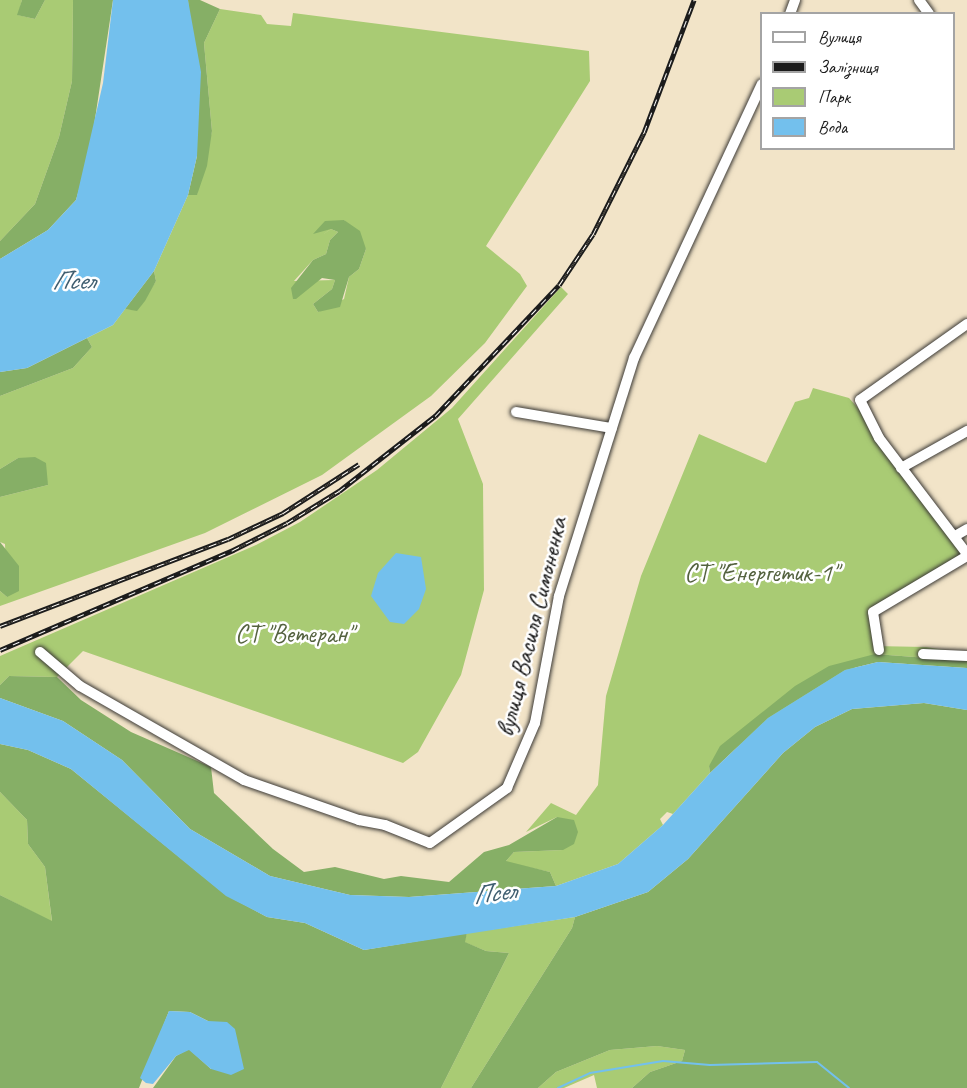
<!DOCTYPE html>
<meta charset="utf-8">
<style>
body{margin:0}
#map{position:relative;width:967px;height:1088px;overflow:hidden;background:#f2e4c8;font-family:Caveat,sans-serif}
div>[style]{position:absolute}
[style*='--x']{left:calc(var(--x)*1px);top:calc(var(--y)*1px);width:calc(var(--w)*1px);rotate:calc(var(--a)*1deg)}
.green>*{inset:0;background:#a9cb74}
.forest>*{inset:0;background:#86af66}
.water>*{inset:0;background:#73c0ed}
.stream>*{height:2px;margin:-1px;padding:0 1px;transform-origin:1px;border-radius:1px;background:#73c0ed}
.roads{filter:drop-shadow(0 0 2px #3c3a36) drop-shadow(0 0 2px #3c3a36)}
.minor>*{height:10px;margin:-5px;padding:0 5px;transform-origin:5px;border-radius:5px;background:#fff}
.rail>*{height:4.5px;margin-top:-2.25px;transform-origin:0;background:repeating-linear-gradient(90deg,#fff 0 7px,#1c1c1c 0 14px);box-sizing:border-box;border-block:2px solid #1c1c1c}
span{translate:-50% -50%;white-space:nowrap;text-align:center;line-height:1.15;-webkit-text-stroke:5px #fff;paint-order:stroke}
.park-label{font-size:26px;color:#54623f}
.street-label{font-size:26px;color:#1c1c1c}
.water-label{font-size:27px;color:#3f5e70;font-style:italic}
.legend{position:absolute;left:760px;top:12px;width:195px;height:138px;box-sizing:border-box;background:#fff;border:2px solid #a4a4a4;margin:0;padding:8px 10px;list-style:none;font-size:18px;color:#1c1c1c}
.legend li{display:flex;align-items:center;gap:12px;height:30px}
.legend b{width:30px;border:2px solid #a4a4a4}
</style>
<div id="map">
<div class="green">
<div style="clip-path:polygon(0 0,22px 0,18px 15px,35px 19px,45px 0,73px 0,72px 81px,59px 137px,35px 204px,0 241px)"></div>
<div style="clip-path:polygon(evenodd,220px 9px,261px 15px,267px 24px,291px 26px,293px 13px,589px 51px,590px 81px,486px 246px,520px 274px,527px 286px,485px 343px,431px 396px,322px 475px,205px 533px,0 606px,0 591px,7px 597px,5px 544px,0 542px,0 497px,48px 485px,44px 474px,18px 458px,0 469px,0 396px,73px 368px,92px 347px,87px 338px,113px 325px,125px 309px,137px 310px,156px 281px,154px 271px,188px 195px,197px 194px,212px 131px,204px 43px,220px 9px,344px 220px,366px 249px,359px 269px,349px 277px,344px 299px,318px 312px,313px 304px,332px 289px,335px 280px,294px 281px,313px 260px,326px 254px,330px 240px,338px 232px,331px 229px,322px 235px,344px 220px)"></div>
<div style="clip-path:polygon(561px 287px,568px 294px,458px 419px,483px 484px,484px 590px,461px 675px,418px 752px,403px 763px,83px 651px,57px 677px,9px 676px,0 685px,0 656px,256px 545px,300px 522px,377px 470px,452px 408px)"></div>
<div style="clip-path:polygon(813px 388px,849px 398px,865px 416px,963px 556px,870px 612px,873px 646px,926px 647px,957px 652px,967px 661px,875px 654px,709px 766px,710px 773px,673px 814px,667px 812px,660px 819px,663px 825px,618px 864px,556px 886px,550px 872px,505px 862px,514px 852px,563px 850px,557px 817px,526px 832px,551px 803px,576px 815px,598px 785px,606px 696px,641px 576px,699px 434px,766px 463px,795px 402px,809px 398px)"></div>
<div style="clip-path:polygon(0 792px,27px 820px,28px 844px,45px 867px,52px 922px,0 895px)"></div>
<div style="clip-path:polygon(575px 917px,572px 928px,471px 1088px,441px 1088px,509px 953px,486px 951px,464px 942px,467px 933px)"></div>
<div style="clip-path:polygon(657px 1046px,685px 1050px,682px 1061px,650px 1072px,632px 1088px,597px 1088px,594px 1075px,564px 1088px,538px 1088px,556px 1072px,610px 1050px)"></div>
</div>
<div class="forest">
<div style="clip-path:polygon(22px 0,45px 0,35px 19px,17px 15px)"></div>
<div style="clip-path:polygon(73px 0,113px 0,90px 152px,76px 200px,48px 230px,0 259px,0 241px,35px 204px,59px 137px,72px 81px)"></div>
<div style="clip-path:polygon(188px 0,200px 0,220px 9px,204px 43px,212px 131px,207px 166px,197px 195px,188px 195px,197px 156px)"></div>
<div style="clip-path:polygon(344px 220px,360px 231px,366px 249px,359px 269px,349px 277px,340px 307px,318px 312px,313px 304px,332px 289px,335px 280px,322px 278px,296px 299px,293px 299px,291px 288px,313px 260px,326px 254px,330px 240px,338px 232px,331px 229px,313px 234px,325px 221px)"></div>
<div style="clip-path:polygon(154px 271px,156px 281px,145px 301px,137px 311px,125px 309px)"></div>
<div style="clip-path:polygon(87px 338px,92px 347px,73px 368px,0 396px,0 372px,27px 368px)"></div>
<div style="clip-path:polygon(35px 457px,46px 463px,48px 485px,0 497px,0 469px,18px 458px)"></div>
<div style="clip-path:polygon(0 542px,19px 566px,19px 591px,7px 597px,0 591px)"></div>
<div style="clip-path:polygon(875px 654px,967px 661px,967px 668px,878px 662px,845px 670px,768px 718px,710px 773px,709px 766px,720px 746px,795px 686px,829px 666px)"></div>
<div style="clip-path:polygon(9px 676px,57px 677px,81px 700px,131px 732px,211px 767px,214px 793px,273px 849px,304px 872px,335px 867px,384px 879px,401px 876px,449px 882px,484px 852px,509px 845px,557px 817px,574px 820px,578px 832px,574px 844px,563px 850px,514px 852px,506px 861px,550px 872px,556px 886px,409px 897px,350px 895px,270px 876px,190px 829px,122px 760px,63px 721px,0 698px,0 685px)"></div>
<div style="clip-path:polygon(924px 703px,967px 710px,967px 1088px,632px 1088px,650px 1072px,682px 1061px,685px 1050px,657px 1046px,610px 1050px,556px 1072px,538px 1088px,471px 1088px,572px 928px,575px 917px,648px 892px,688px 859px,783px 753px,815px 727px,852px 709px)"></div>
<div style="clip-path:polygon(0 744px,28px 750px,71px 769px,226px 895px,267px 917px,305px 923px,364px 950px,467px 933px,465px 942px,486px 951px,509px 953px,441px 1088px,153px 1088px,176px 1056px,189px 1049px,211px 1069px,208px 1021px,190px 1012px,169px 1011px,139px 1088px,0 1088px,0 895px,52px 921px,45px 867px,28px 844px,27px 820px,0 792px)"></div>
</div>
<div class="water">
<div style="clip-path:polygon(113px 0,188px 0,201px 72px,197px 156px,188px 195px,154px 271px,113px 325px,27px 368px,0 372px,0 259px,48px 230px,76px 200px,103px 83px)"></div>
<div style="clip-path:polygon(396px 553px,421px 557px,426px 589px,419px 609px,404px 624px,390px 622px,371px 596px,378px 573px)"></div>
<div style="clip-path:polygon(878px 662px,967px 668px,967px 710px,924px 703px,852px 709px,815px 727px,783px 753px,688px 859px,648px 892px,575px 917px,364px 950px,305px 923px,267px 917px,226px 896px,71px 769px,28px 750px,0 744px,0 698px,63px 721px,122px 760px,190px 829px,270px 876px,350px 895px,409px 897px,556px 886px,618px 864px,663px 825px,710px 773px,768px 718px,845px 670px)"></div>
<div style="clip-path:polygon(169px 1011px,190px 1012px,208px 1021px,227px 1022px,235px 1029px,244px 1069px,231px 1075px,211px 1069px,189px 1050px,176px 1056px,153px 1084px,146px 1083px,140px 1078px)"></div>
</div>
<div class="stream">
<div style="--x:558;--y:1088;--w:35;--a:-25"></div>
<div style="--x:590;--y:1073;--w:74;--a:-9.3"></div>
<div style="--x:663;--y:1061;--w:47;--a:4.9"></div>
<div style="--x:710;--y:1065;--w:107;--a:-1.6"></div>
<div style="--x:817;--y:1062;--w:41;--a:39.1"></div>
</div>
<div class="roads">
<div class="minor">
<div style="--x:919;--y:0;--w:17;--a:54"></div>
<div style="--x:790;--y:14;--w:15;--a:-70"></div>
<div style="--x:967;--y:324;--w:131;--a:144.6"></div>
<div style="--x:860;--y:400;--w:42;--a:63.4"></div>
<div style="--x:879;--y:438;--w:146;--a:52.8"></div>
<div style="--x:516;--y:412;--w:97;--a:9.5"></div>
<div style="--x:901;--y:468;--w:76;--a:-29.3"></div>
<div style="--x:955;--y:536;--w:14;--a:-30"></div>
<div style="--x:879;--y:650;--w:38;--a:-99"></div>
<div style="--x:873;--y:612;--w:109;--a:-30.8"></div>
<div style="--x:40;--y:652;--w:52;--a:40.4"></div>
<div style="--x:80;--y:686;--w:189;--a:29.8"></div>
<div style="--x:244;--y:780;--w:122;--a:19.2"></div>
<div style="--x:359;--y:820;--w:26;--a:11"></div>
<div style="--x:385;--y:825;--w:48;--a:21.8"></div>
<div style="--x:430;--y:843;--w:95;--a:-35.5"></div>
<div style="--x:507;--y:788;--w:71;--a:-66.7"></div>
<div style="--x:535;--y:723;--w:129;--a:-79.3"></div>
<div style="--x:559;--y:596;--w:250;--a:-72.5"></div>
<div style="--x:634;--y:358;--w:302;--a:-65"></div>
<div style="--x:923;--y:654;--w:44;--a:2.6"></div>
</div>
</div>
<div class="rail">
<div style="--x:0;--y:626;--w:244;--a:-20.9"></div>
<div style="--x:228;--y:539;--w:61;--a:-25.3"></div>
<div style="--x:283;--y:513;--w:90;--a:-32.8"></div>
<div style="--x:0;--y:650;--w:254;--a:-23.2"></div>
<div style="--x:233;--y:550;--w:60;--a:-26.6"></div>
<div style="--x:287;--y:523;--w:61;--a:-31.6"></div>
<div style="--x:339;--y:491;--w:122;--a:-38"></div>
<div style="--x:435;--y:416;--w:180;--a:-46.6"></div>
<div style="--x:559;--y:285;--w:61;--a:-56.3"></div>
<div style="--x:593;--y:234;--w:114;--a:-63.4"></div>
<div style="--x:644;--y:132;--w:141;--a:-69.3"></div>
</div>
<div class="park-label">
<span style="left:761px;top:573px">СТ "Енергетик-1"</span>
<span style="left:294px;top:634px">СТ "Ветеран"</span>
</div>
<div class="street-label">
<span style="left:532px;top:627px;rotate:-76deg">вулиця Василя Симоненка</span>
</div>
<div class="water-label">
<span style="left:73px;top:281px">Псел</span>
<span style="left:494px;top:893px;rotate:-7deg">Псел</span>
</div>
<ul class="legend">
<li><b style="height:8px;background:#fff"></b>Вулиця</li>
<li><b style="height:8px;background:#1c1c1c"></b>Залізниця</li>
<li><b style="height:16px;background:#a9cb74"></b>Парк</li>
<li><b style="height:16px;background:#73c0ed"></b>Вода</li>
</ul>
</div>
